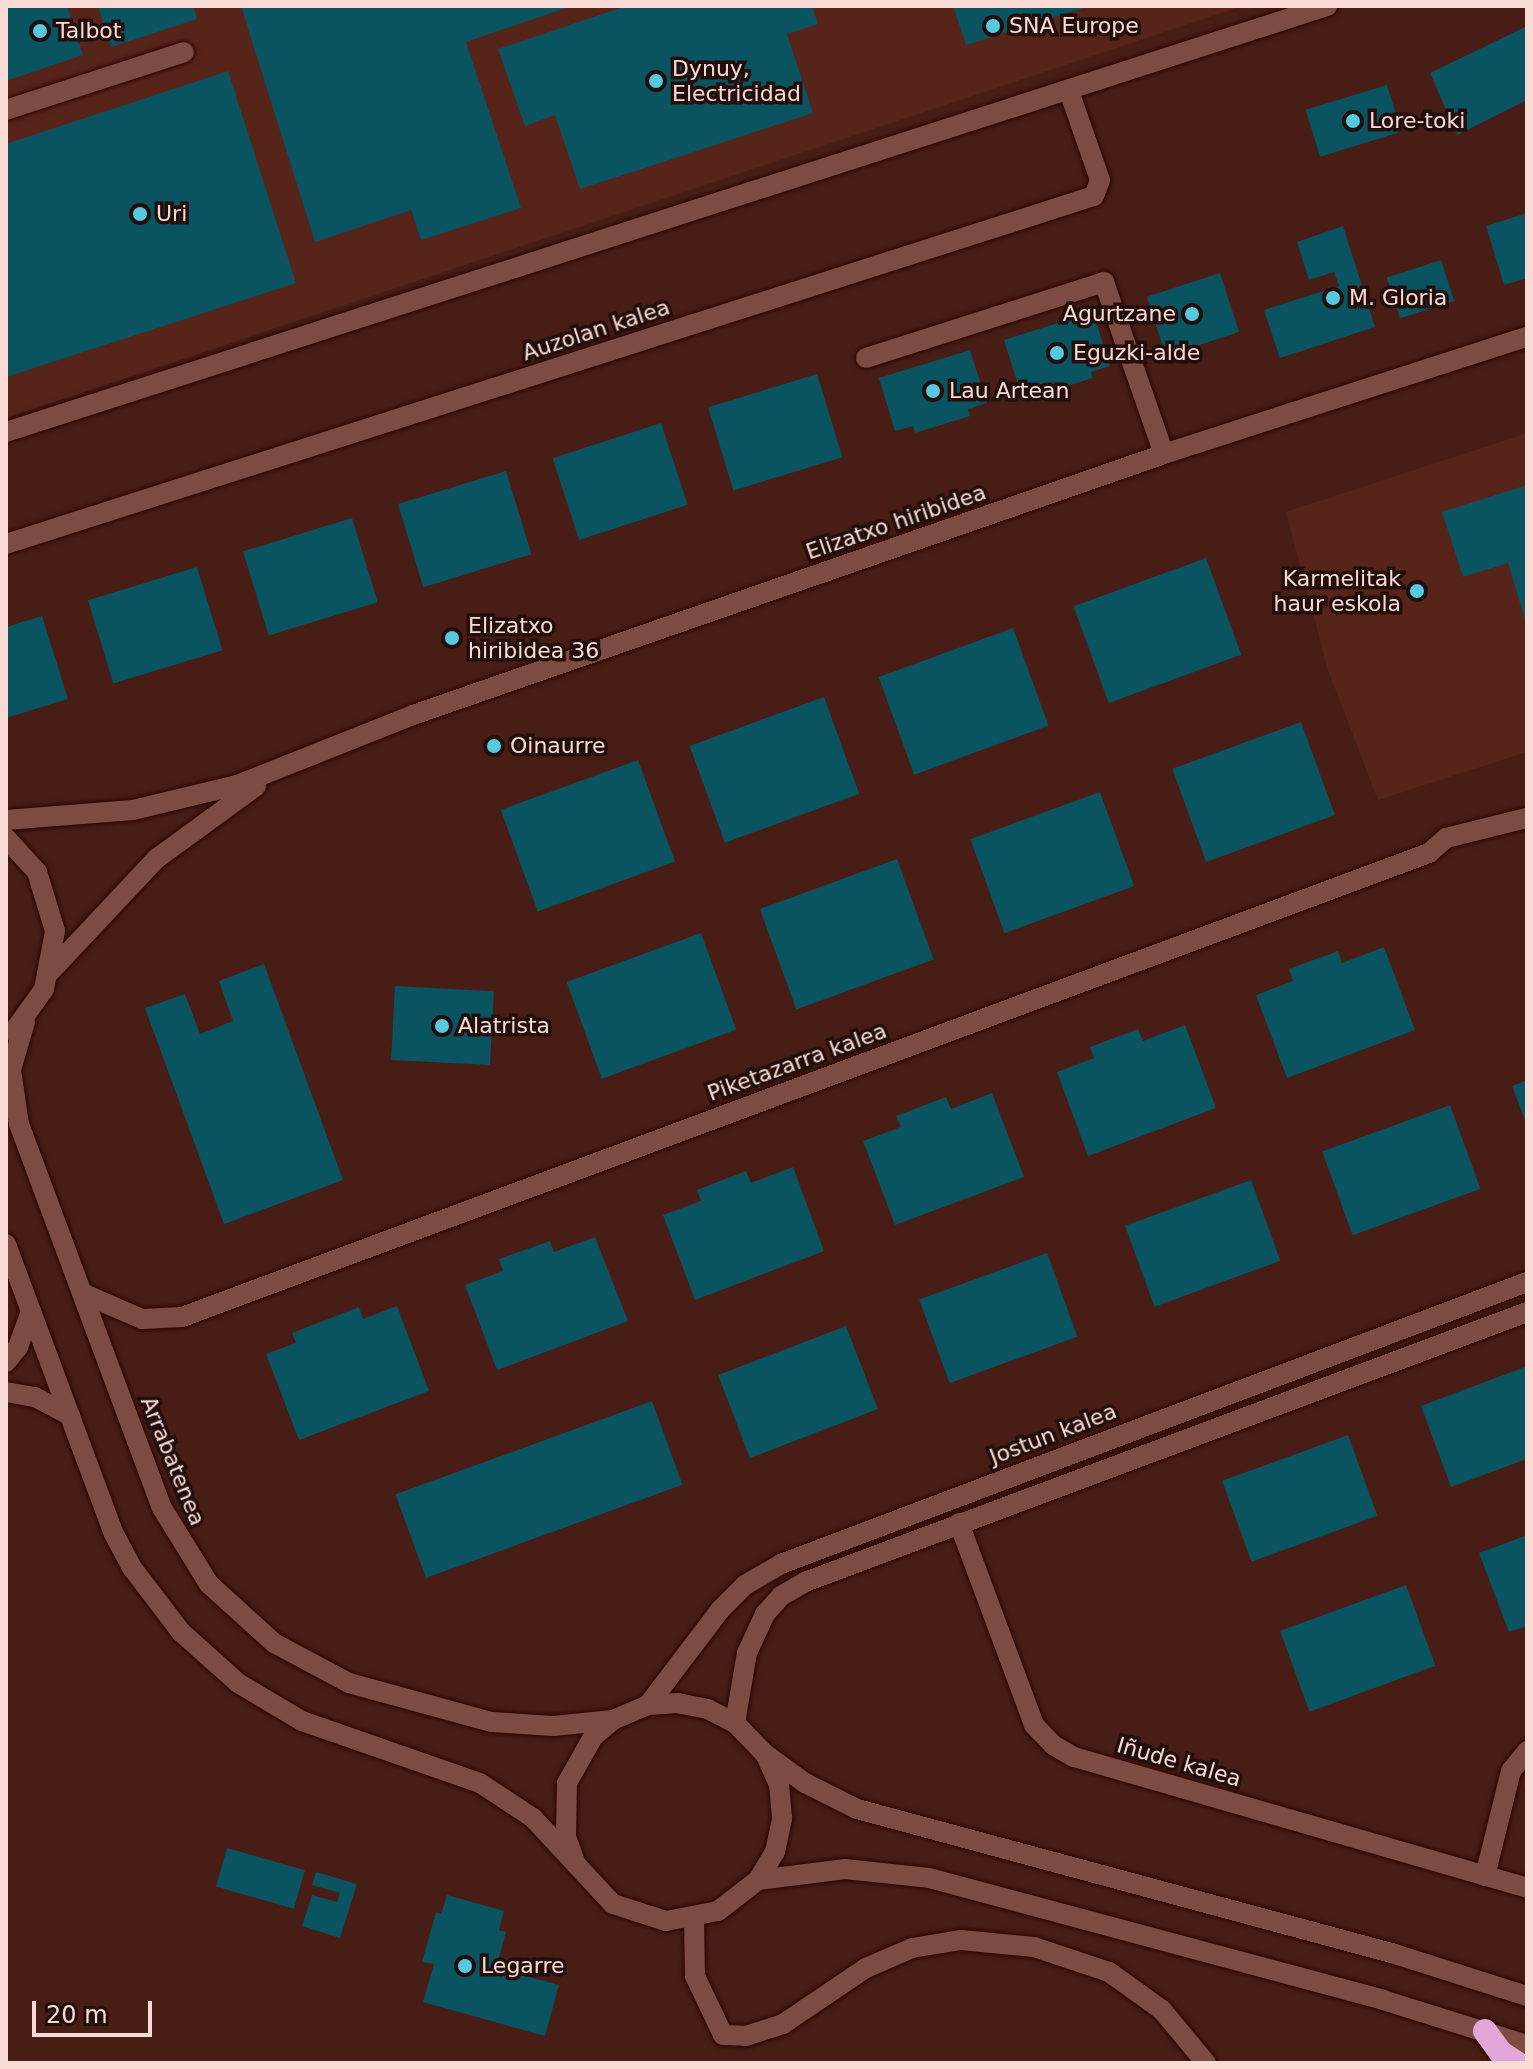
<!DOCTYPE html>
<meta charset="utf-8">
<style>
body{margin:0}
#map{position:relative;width:1533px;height:2069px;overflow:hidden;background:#481d15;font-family:"DejaVu Sans",sans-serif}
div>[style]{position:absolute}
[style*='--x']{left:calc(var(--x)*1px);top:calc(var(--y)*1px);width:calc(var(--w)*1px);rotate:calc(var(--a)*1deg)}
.built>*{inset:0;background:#57241a}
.building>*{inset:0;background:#0a5360;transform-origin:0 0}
.roads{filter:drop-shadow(0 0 2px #2c0401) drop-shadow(0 0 2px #2c0401)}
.lane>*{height:20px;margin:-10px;padding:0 10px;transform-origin:10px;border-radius:10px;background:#7c4c42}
.street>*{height:20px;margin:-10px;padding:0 10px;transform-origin:10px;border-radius:10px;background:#7c4c42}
.secondary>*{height:20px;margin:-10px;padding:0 10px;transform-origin:10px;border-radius:10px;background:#7c4c42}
.highway>*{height:24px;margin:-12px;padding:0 12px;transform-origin:12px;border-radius:12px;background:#e3a6d9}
.dots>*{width:22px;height:22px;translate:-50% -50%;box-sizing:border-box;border:4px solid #220e0b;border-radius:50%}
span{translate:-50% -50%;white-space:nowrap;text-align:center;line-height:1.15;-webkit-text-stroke:7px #220e0b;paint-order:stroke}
.poi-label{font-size:22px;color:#f8dbd4}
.left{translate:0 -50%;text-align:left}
.right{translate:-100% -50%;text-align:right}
.street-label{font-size:22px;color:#f8dbd4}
.frame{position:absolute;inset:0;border:8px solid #f8dbd4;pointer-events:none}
.scale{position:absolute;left:32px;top:2001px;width:120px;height:36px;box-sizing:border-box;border:4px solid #f8dbd4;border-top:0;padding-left:10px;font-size:24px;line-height:28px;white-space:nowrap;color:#f8dbd4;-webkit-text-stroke:6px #220e0b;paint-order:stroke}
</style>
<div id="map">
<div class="built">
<div style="clip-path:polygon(6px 6px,1242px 6px,6px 418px)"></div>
<div style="clip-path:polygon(1527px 433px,1527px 752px,1378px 800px,1328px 670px,1286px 512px)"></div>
</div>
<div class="building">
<div style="clip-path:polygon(6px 6px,67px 6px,83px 55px,6px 81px)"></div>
<div style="clip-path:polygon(98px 6px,193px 6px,197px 19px,111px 47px)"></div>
<div style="clip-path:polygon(241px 6px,572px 6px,466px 42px,521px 208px,421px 240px,411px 210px,315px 242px)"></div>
<div style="clip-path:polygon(626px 6px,812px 6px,818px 24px,787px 34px,813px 113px,580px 189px,555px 115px,525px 126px,498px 49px)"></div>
<div style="clip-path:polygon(953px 6px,1087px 6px,1087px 7px,966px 45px)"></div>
<div style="clip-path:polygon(1527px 26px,1527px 100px,1457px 135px,1430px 73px)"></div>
<div style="clip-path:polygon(228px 71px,296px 283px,6px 377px,6px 144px)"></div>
<div style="left:1387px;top:85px;width:49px;height:85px;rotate:73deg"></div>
<div style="clip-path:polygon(1527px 213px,1527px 278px,1504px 285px,1486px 226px)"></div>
<div style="clip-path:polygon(1343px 226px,1375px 327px,1280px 358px,1264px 310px,1339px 286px,1334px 272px,1309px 280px,1297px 242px)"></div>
<div style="left:1441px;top:260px;width:43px;height:57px;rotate:72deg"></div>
<div style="left:1220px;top:273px;width:62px;height:77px;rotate:72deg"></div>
<div style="clip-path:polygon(1093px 312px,1110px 366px,1091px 372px,1093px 378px,1042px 394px,1040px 388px,1021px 394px,1004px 340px)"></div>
<div style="clip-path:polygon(970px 350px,987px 403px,968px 409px,970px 416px,915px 433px,913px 426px,895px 431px,879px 378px)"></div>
<div style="left:817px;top:374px;width:87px;height:114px;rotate:73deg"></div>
<div style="left:661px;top:423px;width:86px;height:114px;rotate:72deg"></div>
<div style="left:506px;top:471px;width:87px;height:113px;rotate:73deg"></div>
<div style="clip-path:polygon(1527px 485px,1527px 623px,1526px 623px,1508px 563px,1463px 577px,1442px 512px)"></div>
<div style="left:352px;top:518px;width:88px;height:114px;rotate:73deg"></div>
<div style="left:1206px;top:558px;width:103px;height:141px;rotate:70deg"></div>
<div style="left:197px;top:567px;width:87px;height:114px;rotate:73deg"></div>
<div style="clip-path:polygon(42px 616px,68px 699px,6px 718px,6px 627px)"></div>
<div style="left:1013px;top:628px;width:104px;height:143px;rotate:70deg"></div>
<div style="left:824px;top:697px;width:103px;height:143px;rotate:70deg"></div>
<div style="left:1301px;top:722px;width:99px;height:137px;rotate:70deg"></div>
<div style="left:638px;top:760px;width:108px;height:146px;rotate:70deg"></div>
<div style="left:1100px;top:792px;width:100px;height:138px;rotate:70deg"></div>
<div style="left:897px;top:859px;width:107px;height:146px;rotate:70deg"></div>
<div style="left:701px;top:933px;width:103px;height:143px;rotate:70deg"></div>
<div style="clip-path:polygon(1384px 947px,1415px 1030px,1287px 1078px,1256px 995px,1293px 981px,1289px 969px,1338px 951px,1342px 963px)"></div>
<div style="clip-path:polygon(264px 964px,343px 1180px,224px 1224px,145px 1008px,185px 994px,200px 1034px,233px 1021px,219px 981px)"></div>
<div style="left:395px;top:986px;width:99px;height:74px;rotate:3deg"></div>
<div style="clip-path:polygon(1185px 1025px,1216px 1108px,1088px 1156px,1057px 1072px,1094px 1058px,1090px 1047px,1138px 1029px,1143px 1041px)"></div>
<div style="clip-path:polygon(1527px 1080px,1527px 1125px,1512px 1086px)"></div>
<div style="clip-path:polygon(992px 1093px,1024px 1177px,895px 1225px,863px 1141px,901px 1127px,896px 1116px,946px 1097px,951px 1109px)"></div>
<div style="left:1450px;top:1105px;width:89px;height:136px;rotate:70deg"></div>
<div style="clip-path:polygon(793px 1167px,824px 1251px,695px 1300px,663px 1215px,701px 1201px,697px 1190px,746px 1171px,751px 1183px)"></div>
<div style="left:1251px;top:1180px;width:86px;height:134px;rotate:70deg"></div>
<div style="clip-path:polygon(595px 1237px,628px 1321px,497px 1370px,465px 1285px,503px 1271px,499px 1259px,550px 1241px,554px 1252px)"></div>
<div style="left:1047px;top:1253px;width:89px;height:136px;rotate:70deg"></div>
<div style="clip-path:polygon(397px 1306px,429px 1391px,299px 1440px,266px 1354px,296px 1343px,292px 1333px,359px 1307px,363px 1319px)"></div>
<div style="left:846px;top:1326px;width:89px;height:137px;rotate:69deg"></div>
<div style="clip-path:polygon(1527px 1366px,1527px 1459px,1451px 1487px,1421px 1406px)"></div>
<div style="left:652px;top:1401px;width:89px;height:273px;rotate:70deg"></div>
<div style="left:1348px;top:1435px;width:86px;height:134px;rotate:70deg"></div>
<div style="clip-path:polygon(1527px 1535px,1527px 1626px,1509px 1632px,1479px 1553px)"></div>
<div style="left:1406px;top:1585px;width:86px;height:134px;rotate:70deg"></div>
<div style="left:227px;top:1848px;width:81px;height:40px;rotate:16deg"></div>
<div style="clip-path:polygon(316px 1872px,357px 1884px,340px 1938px,302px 1926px,312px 1895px,337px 1902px,340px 1893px,312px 1885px)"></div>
<div style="clip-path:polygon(447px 1895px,504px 1911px,499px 1930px,506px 1932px,496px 1968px,559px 1985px,545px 2036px,423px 2002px,434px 1964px,422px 1962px,436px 1912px,441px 1914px)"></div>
</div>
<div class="roads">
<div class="lane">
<div style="--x:6;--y:110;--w:187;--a:-18"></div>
<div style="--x:866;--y:358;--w:250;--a:-17.7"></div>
<div style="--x:1104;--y:282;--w:182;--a:70.8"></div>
</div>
<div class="street">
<div style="--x:6;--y:432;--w:1388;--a:-17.87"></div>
<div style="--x:6;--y:544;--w:1142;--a:-17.74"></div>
<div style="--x:1094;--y:196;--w:17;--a:-69"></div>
<div style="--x:1100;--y:180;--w:94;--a:-109.2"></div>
<div style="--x:82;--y:1293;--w:65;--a:23.4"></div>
<div style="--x:142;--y:1319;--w:40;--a:-2.9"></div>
<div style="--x:182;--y:1317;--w:1331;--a:-20.41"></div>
<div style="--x:1429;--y:853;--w:23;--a:-41"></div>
<div style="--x:1446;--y:838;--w:83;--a:-13.9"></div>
<div style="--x:6;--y:1362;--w:19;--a:-51"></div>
<div style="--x:18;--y:1347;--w:38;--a:-70"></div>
<div style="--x:6;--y:1392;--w:29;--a:10"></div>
<div style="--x:35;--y:1397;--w:40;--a:28"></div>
<div style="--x:959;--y:1523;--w:215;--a:69.6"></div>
<div style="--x:1034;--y:1725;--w:28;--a:46"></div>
<div style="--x:1053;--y:1745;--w:24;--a:30"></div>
<div style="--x:1074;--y:1757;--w:472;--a:16.1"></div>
<div style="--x:648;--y:1705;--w:119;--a:-52.8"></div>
<div style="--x:720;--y:1610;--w:35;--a:-45"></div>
<div style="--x:745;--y:1585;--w:42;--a:-30.3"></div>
<div style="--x:781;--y:1564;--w:798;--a:-20.71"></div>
<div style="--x:735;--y:1723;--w:71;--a:-80.3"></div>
<div style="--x:747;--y:1653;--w:43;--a:-65.2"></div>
<div style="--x:765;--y:1614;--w:24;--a:-48"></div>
<div style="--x:781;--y:1596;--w:28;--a:-30"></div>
<div style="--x:805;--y:1582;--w:771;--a:-20.5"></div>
<div style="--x:1485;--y:1876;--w:108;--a:-76.1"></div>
<div style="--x:1511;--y:1771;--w:26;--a:-51"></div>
<div style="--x:694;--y:1919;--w:57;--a:89"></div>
<div style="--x:695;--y:1976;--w:65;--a:64.6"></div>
<div style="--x:723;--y:2035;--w:23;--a:2"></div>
<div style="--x:746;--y:2036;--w:39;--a:-18"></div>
<div style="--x:783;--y:2024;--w:100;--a:-34"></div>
<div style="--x:866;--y:1968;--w:50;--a:-23.5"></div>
<div style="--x:912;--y:1948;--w:50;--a:-9.3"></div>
<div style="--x:961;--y:1940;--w:73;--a:5.5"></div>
<div style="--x:1034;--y:1947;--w:79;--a:18.4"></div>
<div style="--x:1109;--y:1972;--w:65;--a:35.6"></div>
<div style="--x:1162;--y:2010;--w:69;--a:50.3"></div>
</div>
<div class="secondary">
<div style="--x:6;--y:820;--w:127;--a:-4.5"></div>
<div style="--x:133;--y:810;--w:107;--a:-13.5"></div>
<div style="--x:237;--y:785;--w:189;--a:-21.7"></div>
<div style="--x:413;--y:715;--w:795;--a:-19.16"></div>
<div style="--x:1164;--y:454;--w:381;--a:-17.9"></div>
<div style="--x:6;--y:838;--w:46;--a:47.6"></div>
<div style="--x:37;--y:872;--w:62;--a:73"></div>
<div style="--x:55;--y:931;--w:59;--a:100.7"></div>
<div style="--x:44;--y:989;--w:52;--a:125.5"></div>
<div style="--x:50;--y:972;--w:155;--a:-46.8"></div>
<div style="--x:156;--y:859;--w:124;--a:-36.1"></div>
<div style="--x:25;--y:1022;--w:50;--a:106.3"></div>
<div style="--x:11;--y:1070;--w:55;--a:81.6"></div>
<div style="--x:19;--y:1124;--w:410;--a:69.6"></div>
<div style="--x:162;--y:1508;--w:89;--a:58.3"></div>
<div style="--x:209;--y:1584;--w:88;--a:42.2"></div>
<div style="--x:274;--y:1643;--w:85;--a:28.1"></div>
<div style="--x:349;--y:1683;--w:148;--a:15.3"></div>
<div style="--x:492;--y:1722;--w:61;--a:3.8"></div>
<div style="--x:553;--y:1726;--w:60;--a:-5.7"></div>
<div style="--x:6;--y:1244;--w:309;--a:69.6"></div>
<div style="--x:114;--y:1534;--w:40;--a:62"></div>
<div style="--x:133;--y:1569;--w:79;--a:52.7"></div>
<div style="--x:181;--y:1632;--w:76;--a:41.8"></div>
<div style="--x:238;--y:1683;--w:74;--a:30.7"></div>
<div style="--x:302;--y:1721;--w:188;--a:19.2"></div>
<div style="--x:480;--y:1783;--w:64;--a:33.4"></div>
<div style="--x:533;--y:1818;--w:117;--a:47.1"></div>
<div style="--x:613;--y:1904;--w:56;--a:17.8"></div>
<div style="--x:666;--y:1921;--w:53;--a:-10.9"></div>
<div style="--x:718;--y:1911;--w:51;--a:-37.8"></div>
<div style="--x:758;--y:1880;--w:33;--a:-59"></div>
<div style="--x:775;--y:1852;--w:35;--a:-78"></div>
<div style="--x:782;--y:1818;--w:33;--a:-95"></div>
<div style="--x:779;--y:1785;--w:34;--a:-114"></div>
<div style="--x:765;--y:1754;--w:43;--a:-134.1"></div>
<div style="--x:735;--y:1723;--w:30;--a:-153"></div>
<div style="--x:708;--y:1709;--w:31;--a:-169"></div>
<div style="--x:678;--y:1703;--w:30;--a:176"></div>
<div style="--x:648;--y:1705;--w:38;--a:157"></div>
<div style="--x:613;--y:1720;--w:26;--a:140"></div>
<div style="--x:593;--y:1737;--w:53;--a:119.5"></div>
<div style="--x:567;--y:1783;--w:54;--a:91.1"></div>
<div style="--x:566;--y:1837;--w:27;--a:70"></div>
<div style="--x:768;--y:1756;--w:46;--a:36.1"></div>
<div style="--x:805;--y:1783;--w:58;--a:26.6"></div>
<div style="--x:857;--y:1809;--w:557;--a:15.08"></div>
<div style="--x:1395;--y:1954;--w:139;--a:17.7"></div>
<div style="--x:758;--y:1880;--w:88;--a:-7.2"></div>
<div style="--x:845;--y:1869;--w:84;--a:6.1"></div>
<div style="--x:929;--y:1878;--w:470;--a:15"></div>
<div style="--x:1383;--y:2000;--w:151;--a:17.4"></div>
</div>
<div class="highway">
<div style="--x:1485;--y:2031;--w:27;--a:54"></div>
<div style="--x:1501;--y:2053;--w:19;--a:32"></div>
</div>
</div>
<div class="dots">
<div style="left:993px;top:26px;background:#56c9e0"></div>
<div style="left:40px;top:31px;background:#56c9e0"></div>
<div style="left:656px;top:81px;background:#56c9e0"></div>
<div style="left:1353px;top:121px;background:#56c9e0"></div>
<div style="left:140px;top:214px;background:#56c9e0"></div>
<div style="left:1333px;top:298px;background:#56c9e0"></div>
<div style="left:1192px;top:314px;background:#56c9e0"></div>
<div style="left:1057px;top:353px;background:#56c9e0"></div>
<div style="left:933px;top:391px;background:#56c9e0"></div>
<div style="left:1417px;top:591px;background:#56c9e0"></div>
<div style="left:452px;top:638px;background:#56c9e0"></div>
<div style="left:494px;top:746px;background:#56c9e0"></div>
<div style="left:442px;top:1026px;background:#56c9e0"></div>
<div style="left:465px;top:1966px;background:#56c9e0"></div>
</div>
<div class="poi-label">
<span class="left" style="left:1009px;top:26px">SNA Europe</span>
<span class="left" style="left:56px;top:31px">Talbot</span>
<span class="left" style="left:672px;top:81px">Dynuy,<br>Electricidad</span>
<span class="left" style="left:1369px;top:121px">Lore-toki</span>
<span class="left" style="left:156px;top:214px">Uri</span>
<span class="left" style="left:1349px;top:298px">M. Gloria</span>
<span class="right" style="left:1176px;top:314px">Agurtzane</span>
<span class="left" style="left:1073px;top:353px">Eguzki-alde</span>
<span class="left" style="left:949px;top:391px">Lau Artean</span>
<span class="right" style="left:1401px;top:591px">Karmelitak<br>haur eskola</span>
<span class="left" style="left:468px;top:638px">Elizatxo<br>hiribidea 36</span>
<span class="left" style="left:510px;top:746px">Oinaurre</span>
<span class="left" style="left:458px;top:1026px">Alatrista</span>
<span class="left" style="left:481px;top:1966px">Legarre</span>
</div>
<div class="street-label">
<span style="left:596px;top:330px;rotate:-18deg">Auzolan kalea</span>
<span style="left:896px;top:522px;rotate:-19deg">Elizatxo hiribidea</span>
<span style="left:797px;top:1062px;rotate:-20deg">Piketazarra kalea</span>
<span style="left:1053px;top:1434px;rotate:-21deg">Jostun kalea</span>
<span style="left:173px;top:1461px;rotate:68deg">Arrabatenea</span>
<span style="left:1179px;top:1762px;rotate:16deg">Iñude kalea</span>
</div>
<div class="frame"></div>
<div class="scale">20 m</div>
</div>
